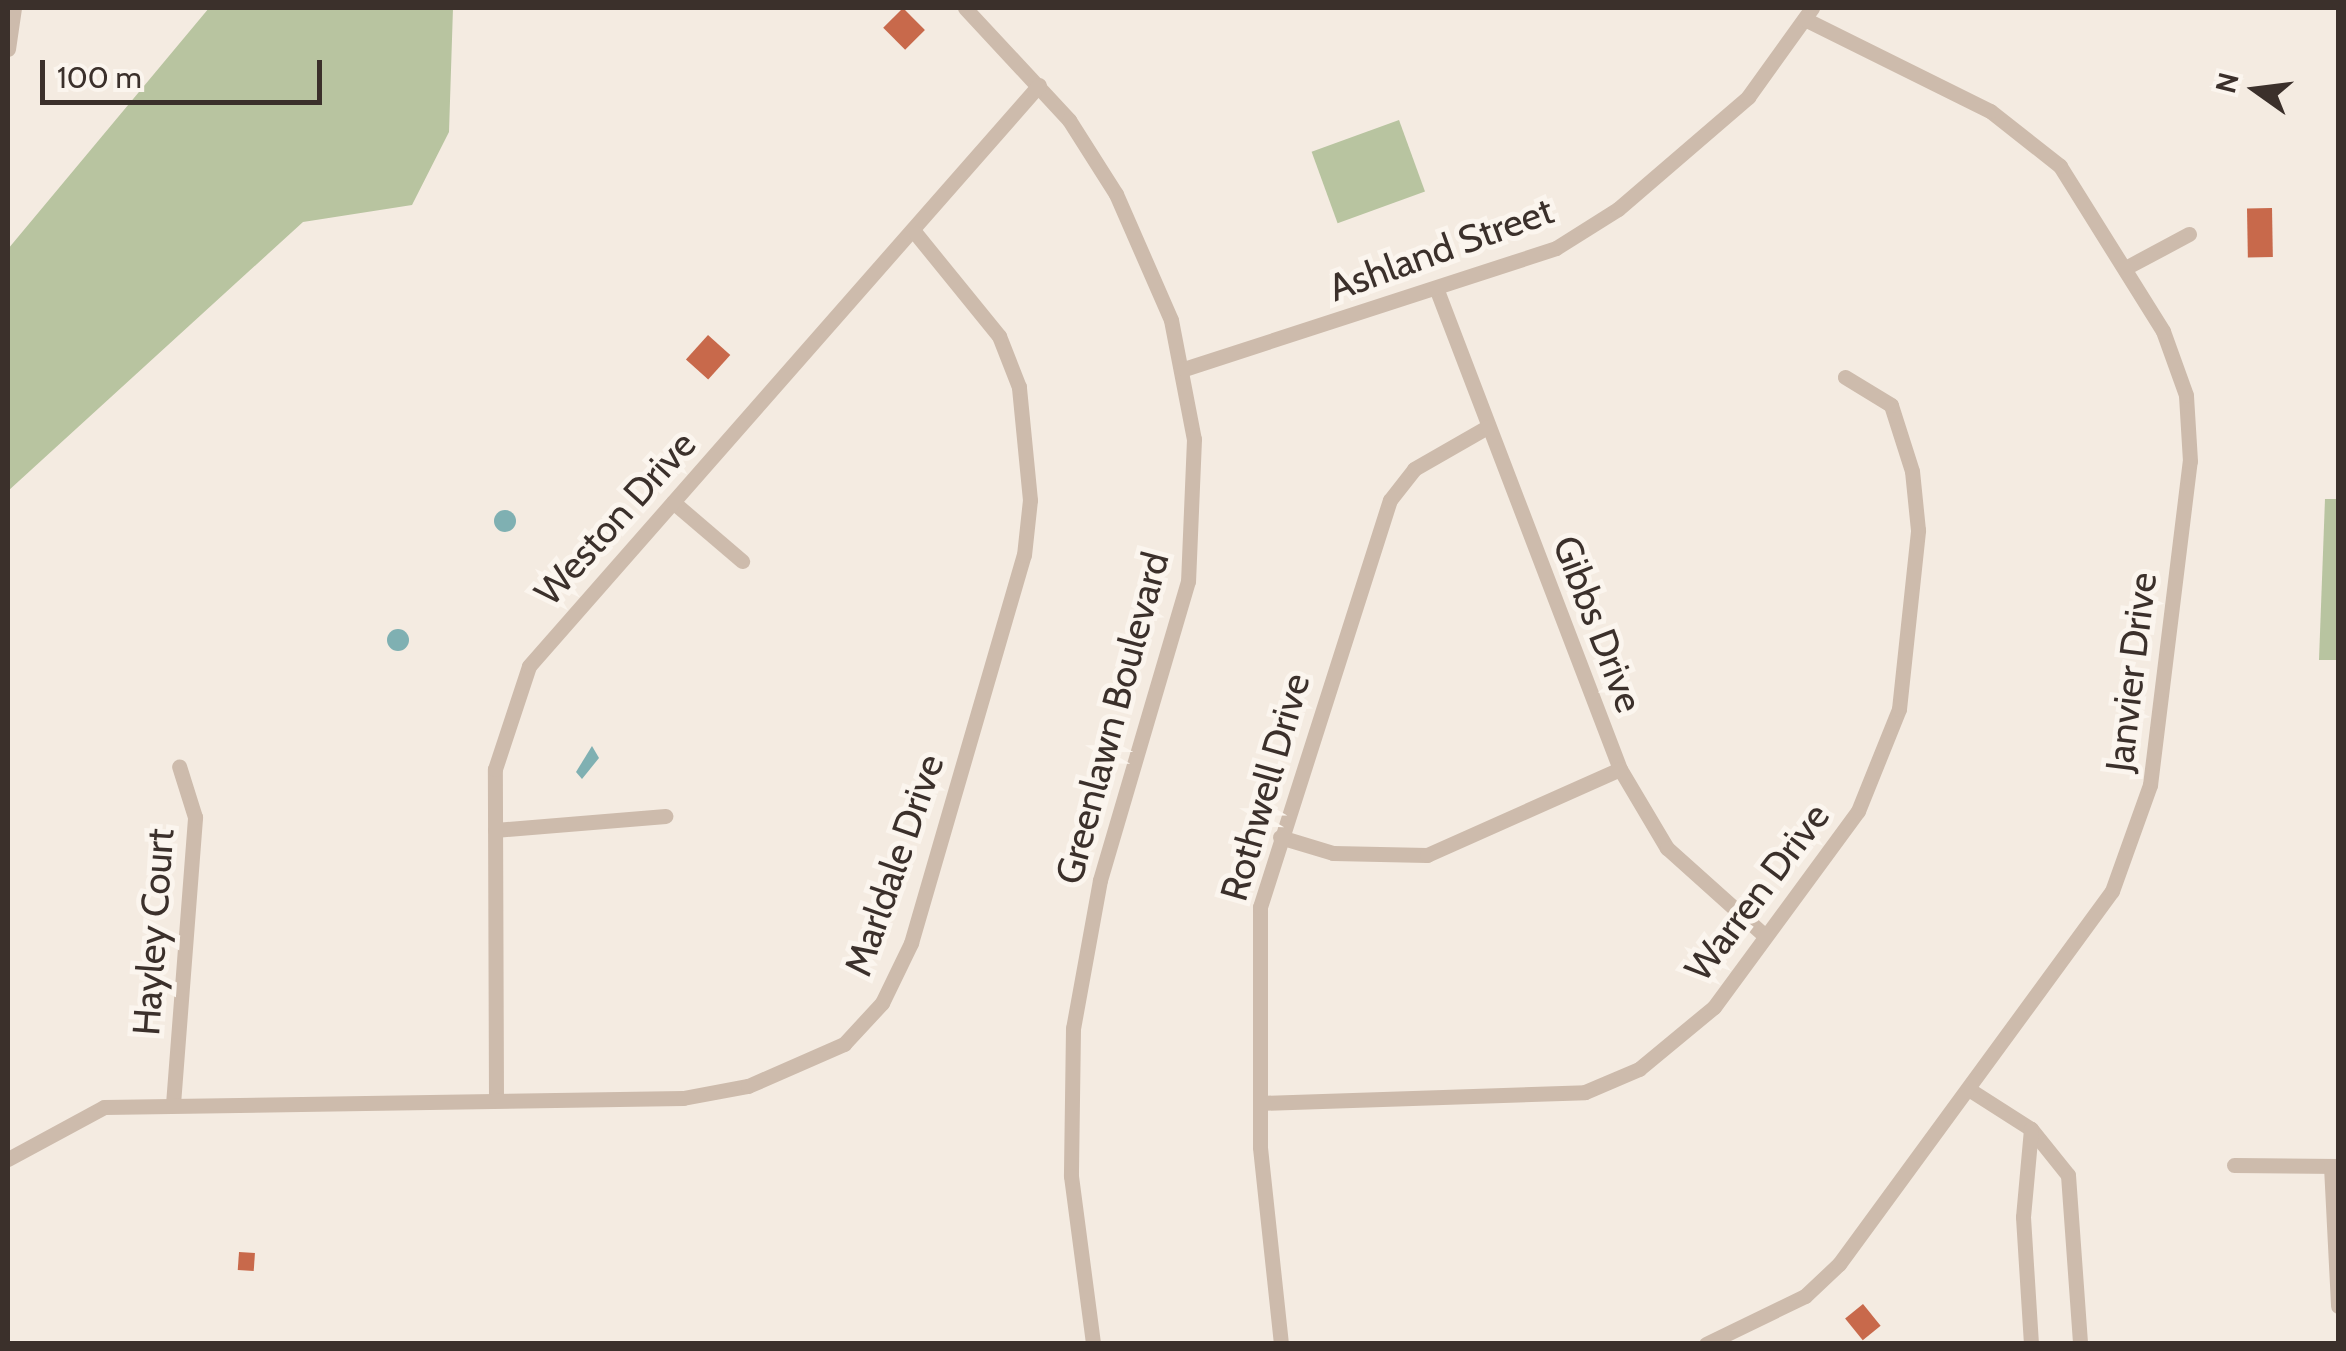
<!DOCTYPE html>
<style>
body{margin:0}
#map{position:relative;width:2346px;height:1351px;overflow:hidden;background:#f4ebe1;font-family:Cabin,sans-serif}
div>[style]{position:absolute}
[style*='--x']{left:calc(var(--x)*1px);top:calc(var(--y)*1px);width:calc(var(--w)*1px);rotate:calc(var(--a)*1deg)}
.green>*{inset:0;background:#b8c4a0;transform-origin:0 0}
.water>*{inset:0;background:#7fb0b2}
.round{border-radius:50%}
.building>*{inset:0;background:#c8694b;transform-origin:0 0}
.street>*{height:15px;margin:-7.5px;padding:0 7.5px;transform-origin:7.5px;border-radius:7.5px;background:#cdbbac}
span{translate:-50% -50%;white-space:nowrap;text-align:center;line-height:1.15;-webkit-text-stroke:10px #fbf5ee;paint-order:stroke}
.street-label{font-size:38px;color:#3b302b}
.frame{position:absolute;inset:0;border:10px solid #3b302b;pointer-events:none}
.north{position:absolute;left:2206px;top:40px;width:100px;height:100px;-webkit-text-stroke:8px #fbf5ee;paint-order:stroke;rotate:284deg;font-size:28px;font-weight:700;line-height:40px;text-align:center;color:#3b302b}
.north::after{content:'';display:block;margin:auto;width:35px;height:45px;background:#3b302b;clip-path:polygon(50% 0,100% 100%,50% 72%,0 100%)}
.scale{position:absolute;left:40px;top:60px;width:282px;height:45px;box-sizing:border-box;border:5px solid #3b302b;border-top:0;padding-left:12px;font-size:30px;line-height:35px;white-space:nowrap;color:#3b302b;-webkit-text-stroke:8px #fbf5ee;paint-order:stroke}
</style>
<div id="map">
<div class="green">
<div style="clip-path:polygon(209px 8px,453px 8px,449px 132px,412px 205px,303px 222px,8px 491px,8px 249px)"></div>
<div style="left:1399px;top:120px;width:76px;height:93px;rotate:70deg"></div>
<div style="clip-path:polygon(2325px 499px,2338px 499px,2338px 660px,2319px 660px)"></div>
</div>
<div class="water">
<div class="round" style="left:494px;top:510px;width:22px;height:22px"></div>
<div class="round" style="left:387px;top:629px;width:22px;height:22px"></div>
<div style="clip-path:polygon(592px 746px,599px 758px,582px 779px,576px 772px)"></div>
</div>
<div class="building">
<div style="left:903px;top:8px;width:31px;height:28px;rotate:45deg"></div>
<div style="left:2272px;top:208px;width:49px;height:25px;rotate:89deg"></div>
<div style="left:708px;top:335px;width:30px;height:33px;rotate:42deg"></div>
<div style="left:239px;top:1252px;width:16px;height:18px;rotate:4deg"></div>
<div style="left:1863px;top:1304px;width:28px;height:23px;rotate:51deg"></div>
</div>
<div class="street">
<div style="--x:965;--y:8;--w:153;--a:47.1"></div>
<div style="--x:1069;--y:120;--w:88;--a:57.6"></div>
<div style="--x:1116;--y:194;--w:137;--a:66.4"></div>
<div style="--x:1171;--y:320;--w:121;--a:79.1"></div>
<div style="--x:1194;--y:439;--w:142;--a:92.4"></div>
<div style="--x:1188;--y:581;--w:312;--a:106.4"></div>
<div style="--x:1100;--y:880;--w:150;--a:100.3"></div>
<div style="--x:1073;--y:1028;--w:148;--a:90.8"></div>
<div style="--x:1071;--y:1176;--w:169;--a:82.5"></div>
<div style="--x:8;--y:49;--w:41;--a:-81.7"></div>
<div style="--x:2129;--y:266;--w:68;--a:-28.1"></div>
<div style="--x:1438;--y:293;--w:510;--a:69.08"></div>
<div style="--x:1620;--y:769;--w:92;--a:59.3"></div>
<div style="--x:1667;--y:848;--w:132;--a:41.9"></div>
<div style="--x:1184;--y:369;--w:391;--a:-18"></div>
<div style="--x:1556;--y:248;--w:73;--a:-32.2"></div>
<div style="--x:1618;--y:209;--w:172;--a:-40.7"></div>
<div style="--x:1748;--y:97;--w:110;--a:-54.3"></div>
<div style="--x:673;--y:502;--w:91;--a:40.5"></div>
<div style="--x:495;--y:830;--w:171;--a:-4.7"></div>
<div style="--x:1280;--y:837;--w:55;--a:16.8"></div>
<div style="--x:1333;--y:853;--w:94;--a:1.2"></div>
<div style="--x:1427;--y:855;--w:211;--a:-24"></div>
<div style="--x:1970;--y:1090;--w:72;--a:32.6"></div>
<div style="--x:2031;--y:1129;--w:59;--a:51.2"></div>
<div style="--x:2068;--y:1175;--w:169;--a:85.9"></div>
<div style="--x:496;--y:1098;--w:329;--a:-90.2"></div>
<div style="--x:495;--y:769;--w:108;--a:-71.7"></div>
<div style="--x:529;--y:666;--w:773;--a:-48.72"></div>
<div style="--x:1260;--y:1103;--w:325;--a:-1.9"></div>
<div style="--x:1585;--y:1092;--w:59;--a:-23.1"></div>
<div style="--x:1639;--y:1069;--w:97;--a:-39.6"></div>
<div style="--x:1714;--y:1007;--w:243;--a:-53.7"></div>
<div style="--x:1858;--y:811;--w:110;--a:-68.1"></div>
<div style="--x:1899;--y:709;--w:180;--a:-83.9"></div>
<div style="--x:1918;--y:530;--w:59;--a:-95.8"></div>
<div style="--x:1912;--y:471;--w:69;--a:-107.7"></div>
<div style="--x:1891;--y:405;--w:54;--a:-148.7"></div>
<div style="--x:173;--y:1104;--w:288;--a:-85.6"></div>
<div style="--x:195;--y:817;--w:53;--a:-107.4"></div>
<div style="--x:2031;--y:1129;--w:88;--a:95.2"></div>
<div style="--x:2023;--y:1217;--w:127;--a:86.4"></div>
<div style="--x:8;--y:1159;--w:109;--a:-28.4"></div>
<div style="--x:104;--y:1107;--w:579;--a:-0.89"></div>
<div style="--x:683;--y:1098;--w:66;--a:-10.5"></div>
<div style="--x:748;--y:1086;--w:105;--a:-23.6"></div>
<div style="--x:844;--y:1044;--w:56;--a:-47.2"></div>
<div style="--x:882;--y:1003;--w:67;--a:-64.2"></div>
<div style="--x:911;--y:943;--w:404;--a:-73.8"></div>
<div style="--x:1024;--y:555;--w:55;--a:-83.8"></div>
<div style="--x:1030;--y:500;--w:114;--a:-95.6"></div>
<div style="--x:1019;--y:387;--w:55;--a:-111.4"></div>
<div style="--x:999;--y:336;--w:132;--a:-129.1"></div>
<div style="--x:2234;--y:1165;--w:104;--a:0.6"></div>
<div style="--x:2331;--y:1166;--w:140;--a:87.1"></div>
<div style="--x:1281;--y:1344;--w:198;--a:-96.1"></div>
<div style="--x:1260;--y:1147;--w:240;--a:-90"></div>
<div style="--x:1260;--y:907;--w:427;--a:-72.3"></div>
<div style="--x:1390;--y:500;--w:39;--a:-52"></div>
<div style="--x:1414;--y:469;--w:84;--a:-29.9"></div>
<div style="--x:1706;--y:1344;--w:110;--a:-25.9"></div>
<div style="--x:1805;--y:1296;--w:47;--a:-43.3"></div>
<div style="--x:1839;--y:1264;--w:462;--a:-53.8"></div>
<div style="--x:2112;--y:891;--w:113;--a:-70.3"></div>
<div style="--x:2150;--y:785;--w:326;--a:-83"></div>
<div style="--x:2190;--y:461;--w:66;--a:-93.5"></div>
<div style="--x:2186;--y:395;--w:68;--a:-109.8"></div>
<div style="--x:2163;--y:331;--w:195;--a:-122"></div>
<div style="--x:2060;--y:166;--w:89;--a:-141.8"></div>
<div style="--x:1990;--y:111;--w:207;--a:-153.6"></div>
</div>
<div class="street-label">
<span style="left:1441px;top:249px;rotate:-20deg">Ashland Street</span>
<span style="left:615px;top:518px;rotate:-48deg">Weston Drive</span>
<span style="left:1598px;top:624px;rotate:69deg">Gibbs Drive</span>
<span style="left:2131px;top:672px;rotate:-83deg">Janvier Drive</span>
<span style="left:1112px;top:718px;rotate:-75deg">Greenlawn Boulevard</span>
<span style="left:1265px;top:787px;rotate:-74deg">Rothwell Drive</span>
<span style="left:894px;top:865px;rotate:-71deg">Marldale Drive</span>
<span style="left:1757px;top:892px;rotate:-53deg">Warren Drive</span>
<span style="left:153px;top:932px;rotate:-86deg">Hayley Court</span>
</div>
<div class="frame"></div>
<div class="north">N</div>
<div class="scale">100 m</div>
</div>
